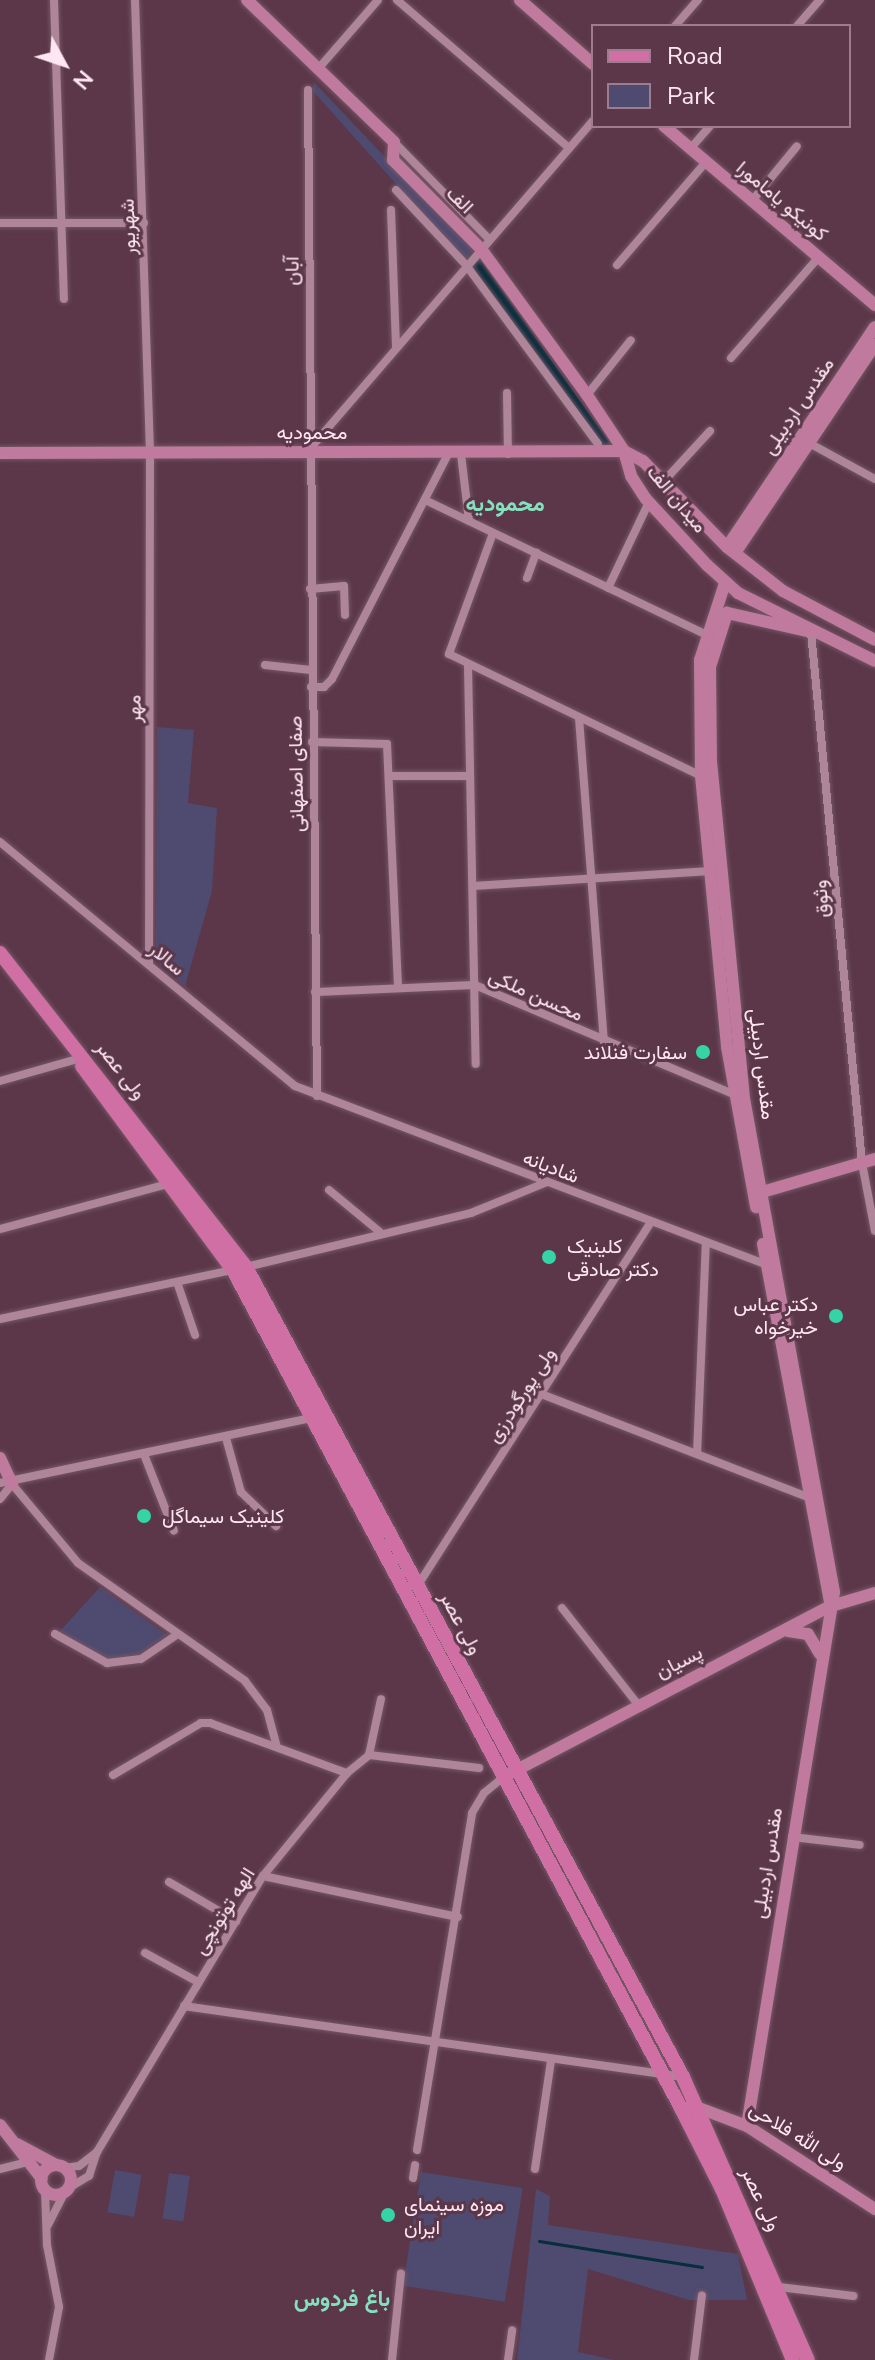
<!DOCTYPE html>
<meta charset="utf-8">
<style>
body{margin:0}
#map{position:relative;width:875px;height:2360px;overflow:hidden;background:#5b3749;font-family:"Nunito Sans",Vazirmatn,sans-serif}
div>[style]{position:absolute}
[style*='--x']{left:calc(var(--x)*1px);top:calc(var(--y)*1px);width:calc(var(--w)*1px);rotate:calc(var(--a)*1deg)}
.green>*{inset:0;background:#4e4a70;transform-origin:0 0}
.water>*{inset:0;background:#082d3c}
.stream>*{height:3px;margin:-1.5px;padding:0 1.5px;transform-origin:1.5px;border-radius:1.5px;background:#082d3c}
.roads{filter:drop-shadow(0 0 2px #755666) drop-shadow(0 0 2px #755666)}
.street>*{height:8px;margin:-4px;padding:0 4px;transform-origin:4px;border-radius:4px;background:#af8599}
.secondary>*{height:12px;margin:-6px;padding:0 6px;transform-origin:6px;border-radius:6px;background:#bf7a9e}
.secondary>.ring{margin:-6px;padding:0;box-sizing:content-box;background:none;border:12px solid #bf7a9e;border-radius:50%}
.primary>*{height:14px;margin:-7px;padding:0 7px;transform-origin:7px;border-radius:7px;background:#cf6fa3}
.dots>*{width:22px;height:22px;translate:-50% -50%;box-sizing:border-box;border:4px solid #5b3749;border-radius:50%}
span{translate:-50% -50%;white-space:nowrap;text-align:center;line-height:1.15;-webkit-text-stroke:6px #5b3749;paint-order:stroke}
.street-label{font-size:20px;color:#ffe7f2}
.poi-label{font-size:20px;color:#ffe7f2}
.right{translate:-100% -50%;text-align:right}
.left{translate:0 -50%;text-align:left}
.neighbourhood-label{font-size:22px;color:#85e0bf;font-weight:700}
.legend{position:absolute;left:591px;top:24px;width:260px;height:104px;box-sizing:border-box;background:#5b3749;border:2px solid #9d7d8d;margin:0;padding:10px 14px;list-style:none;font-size:24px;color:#ffe7f2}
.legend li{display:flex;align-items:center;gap:16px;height:40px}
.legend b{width:40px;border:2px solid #9d7d8d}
.north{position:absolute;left:24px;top:24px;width:80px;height:80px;-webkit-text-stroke:6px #5b3749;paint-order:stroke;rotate:130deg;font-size:22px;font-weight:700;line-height:32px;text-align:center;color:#ffe7f2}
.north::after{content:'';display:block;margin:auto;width:28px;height:36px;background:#ffe7f2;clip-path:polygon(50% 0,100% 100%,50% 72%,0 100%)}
</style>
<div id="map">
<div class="green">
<div style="clip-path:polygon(314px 82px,473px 250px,464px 260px,312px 90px)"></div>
<div style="clip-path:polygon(157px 727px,194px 730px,188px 803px,217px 808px,212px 891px,185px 986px,156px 961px)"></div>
<div style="clip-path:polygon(100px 1587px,167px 1635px,138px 1655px,107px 1659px,60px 1631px)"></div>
<div style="left:115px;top:2170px;width:27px;height:43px;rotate:10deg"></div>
<div style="left:421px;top:2172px;width:103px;height:115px;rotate:9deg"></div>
<div style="left:169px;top:2173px;width:21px;height:46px;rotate:8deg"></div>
<div style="clip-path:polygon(536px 2189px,550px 2196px,548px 2225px,738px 2254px,747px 2300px,689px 2300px,588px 2269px,578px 2352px,614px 2360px,517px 2360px)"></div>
</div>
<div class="water">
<div style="clip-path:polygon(478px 257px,614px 449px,607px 450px,470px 266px)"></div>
</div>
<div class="stream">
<div style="--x:539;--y:2241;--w:165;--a:9.1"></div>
</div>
<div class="roads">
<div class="street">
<div style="--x:54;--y:0;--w:299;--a:88.1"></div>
<div style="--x:135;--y:0;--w:454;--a:88.1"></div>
<div style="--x:150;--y:454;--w:510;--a:90.11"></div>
<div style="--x:397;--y:0;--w:227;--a:40.7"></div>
<div style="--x:675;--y:26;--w:35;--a:-49"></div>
<div style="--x:797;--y:26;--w:35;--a:-49"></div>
<div style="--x:318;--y:69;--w:91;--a:-49"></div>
<div style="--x:308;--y:90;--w:1006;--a:89.49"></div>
<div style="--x:395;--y:143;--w:134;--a:45.6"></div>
<div style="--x:690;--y:149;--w:30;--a:-49"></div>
<div style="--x:396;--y:190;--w:103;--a:47"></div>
<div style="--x:466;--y:265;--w:222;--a:53.6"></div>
<div style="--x:751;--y:202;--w:72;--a:-50.6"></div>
<div style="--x:391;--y:210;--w:136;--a:87.9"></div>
<div style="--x:0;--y:223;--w:144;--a:0"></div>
<div style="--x:617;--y:265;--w:135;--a:-49.2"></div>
<div style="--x:731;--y:358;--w:133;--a:-49"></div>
<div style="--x:507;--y:393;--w:61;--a:89.1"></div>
<div style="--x:587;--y:395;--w:70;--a:-51.3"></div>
<div style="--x:809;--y:443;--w:75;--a:28.6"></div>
<div style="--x:308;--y:451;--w:436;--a:-49.2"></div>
<div style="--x:461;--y:454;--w:67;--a:83.2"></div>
<div style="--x:664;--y:481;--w:68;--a:-47.4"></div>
<div style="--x:425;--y:500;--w:310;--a:25.6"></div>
<div style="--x:493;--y:533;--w:129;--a:110"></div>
<div style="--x:449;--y:654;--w:280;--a:25.8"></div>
<div style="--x:527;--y:578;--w:27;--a:-70"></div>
<div style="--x:608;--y:588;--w:95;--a:-64.5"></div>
<div style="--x:310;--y:589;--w:34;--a:-5"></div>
<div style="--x:344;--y:586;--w:29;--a:88"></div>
<div style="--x:811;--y:632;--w:533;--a:84.51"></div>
<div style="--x:862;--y:1163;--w:69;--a:79.2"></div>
<div style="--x:265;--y:665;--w:46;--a:6.2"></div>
<div style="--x:468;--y:665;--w:399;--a:88.9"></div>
<div style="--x:311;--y:687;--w:13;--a:0"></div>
<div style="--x:324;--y:687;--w:11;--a:-45"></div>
<div style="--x:332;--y:679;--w:253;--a:-62.7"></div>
<div style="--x:579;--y:718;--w:325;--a:85.6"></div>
<div style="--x:312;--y:742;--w:75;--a:1.5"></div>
<div style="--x:387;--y:744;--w:244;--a:87.4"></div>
<div style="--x:392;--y:776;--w:78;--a:0"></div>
<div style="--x:0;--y:842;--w:383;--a:39.6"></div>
<div style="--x:295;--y:1086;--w:508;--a:20.75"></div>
<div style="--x:473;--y:886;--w:238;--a:-3.6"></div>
<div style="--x:315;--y:992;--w:160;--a:-2.5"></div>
<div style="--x:475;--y:985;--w:283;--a:22.9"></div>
<div style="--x:0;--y:1081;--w:80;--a:-15.9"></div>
<div style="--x:329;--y:1190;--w:66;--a:39.5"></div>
<div style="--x:0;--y:1229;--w:174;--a:-15"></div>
<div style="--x:246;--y:1267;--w:231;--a:-13.5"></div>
<div style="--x:471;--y:1213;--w:80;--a:-22.1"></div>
<div style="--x:177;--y:1282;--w:56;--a:71.2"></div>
<div style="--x:0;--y:1319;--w:238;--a:-11.9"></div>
<div style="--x:541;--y:1394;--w:286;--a:21.1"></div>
<div style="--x:226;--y:1438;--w:56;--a:74.5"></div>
<div style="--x:241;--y:1492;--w:49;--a:44.2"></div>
<div style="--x:697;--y:1454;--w:211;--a:-87.6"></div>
<div style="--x:145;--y:1457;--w:79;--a:68.6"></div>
<div style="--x:0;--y:1483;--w:319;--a:-11.8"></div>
<div style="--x:12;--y:1484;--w:103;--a:50.1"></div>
<div style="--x:78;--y:1563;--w:204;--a:35.2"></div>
<div style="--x:245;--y:1681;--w:36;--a:53"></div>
<div style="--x:267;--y:1710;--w:35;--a:75"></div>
<div style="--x:0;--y:1499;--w:19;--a:-51"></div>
<div style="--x:418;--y:1585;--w:431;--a:-57.3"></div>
<div style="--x:562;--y:1608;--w:125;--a:51.8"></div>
<div style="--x:55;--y:1634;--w:60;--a:29.1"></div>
<div style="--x:107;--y:1663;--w:34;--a:-7"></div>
<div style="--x:141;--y:1659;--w:41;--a:-34.1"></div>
<div style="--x:369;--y:1755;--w:57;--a:-77.9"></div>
<div style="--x:113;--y:1775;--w:102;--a:-30.6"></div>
<div style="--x:201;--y:1723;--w:9;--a:0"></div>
<div style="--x:210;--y:1723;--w:146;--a:20.1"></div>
<div style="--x:792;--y:1837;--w:68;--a:6.7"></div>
<div style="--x:263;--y:1876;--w:199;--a:11.9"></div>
<div style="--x:169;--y:1882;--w:78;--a:30.2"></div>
<div style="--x:145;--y:1953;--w:60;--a:28.7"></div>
<div style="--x:184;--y:2006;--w:504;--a:8.1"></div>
<div style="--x:417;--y:2150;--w:341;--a:-80.7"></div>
<div style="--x:472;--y:1813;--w:23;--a:-59"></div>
<div style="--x:484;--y:1793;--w:27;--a:-39"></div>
<div style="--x:64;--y:2168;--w:15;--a:-8"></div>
<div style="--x:79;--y:2166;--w:23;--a:-38"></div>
<div style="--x:0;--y:2169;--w:29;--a:-14"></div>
<div style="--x:535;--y:2169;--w:110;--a:-81.6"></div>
<div style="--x:413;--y:2178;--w:13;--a:-81"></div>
<div style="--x:45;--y:2189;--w:56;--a:88"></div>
<div style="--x:47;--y:2245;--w:63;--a:79"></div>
<div style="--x:59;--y:2307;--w:54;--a:100.7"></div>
<div style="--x:67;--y:2189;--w:26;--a:-31"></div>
<div style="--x:89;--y:2176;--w:25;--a:-72"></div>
<div style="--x:97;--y:2152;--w:322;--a:-59"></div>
<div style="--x:263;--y:1876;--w:133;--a:-50.8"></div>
<div style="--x:347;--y:1773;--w:28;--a:-39"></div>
<div style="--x:369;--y:1755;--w:111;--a:6.7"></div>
<div style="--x:48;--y:2225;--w:36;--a:-63"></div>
<div style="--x:779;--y:2287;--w:75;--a:6.9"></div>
<div style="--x:392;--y:2360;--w:87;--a:-84.1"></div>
<div style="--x:508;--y:2360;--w:30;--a:-82"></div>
<div style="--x:694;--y:2360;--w:65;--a:-83"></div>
</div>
<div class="secondary">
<div style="--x:247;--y:0;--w:204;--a:44"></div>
<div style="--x:394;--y:142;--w:18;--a:93"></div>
<div style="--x:393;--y:160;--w:125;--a:45.3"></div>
<div style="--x:481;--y:249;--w:180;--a:54"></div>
<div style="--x:587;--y:395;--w:67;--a:56.5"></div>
<div style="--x:624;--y:451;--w:26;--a:74"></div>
<div style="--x:631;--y:476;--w:27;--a:57"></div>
<div style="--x:646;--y:499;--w:90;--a:47.3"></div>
<div style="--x:707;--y:565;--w:42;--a:42.1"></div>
<div style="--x:738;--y:593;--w:153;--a:26.4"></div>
<div style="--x:520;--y:0;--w:97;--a:41.2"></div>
<div style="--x:664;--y:126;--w:277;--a:40.3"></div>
<div style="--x:0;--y:453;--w:624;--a:-0.18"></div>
<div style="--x:624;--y:451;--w:21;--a:28"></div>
<div style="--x:643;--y:461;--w:120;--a:45.7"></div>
<div style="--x:727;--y:547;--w:71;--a:38.2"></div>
<div style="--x:783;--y:591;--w:104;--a:28"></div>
<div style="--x:727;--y:547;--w:265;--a:-56.1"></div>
<div style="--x:735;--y:553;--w:251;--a:-56.1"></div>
<div style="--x:725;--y:583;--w:81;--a:108"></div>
<div style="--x:700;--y:660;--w:116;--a:89.5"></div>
<div style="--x:701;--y:776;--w:272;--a:84.5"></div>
<div style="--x:727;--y:1047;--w:163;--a:79.7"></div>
<div style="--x:762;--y:1192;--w:118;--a:-16.3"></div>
<div style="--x:763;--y:1244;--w:368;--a:79.4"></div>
<div style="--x:0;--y:1458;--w:29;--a:65"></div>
<div style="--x:788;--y:1631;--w:20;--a:9"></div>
<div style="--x:808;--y:1634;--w:23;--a:59"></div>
<div style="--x:509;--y:1774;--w:363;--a:-27.6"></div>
<div style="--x:831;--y:1606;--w:46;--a:-16.5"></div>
<div style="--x:691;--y:2105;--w:60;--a:20.6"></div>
<div style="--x:747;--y:2126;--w:153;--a:33"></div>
<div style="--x:0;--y:2125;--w:68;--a:52.1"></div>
<div style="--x:747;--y:2126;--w:541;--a:-80.75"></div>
<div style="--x:834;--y:1592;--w:502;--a:-100.33"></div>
<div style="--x:744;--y:1098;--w:337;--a:-95.6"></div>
<div style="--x:711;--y:763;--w:96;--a:-90.6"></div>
<div style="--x:710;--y:667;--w:57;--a:-72.5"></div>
<div style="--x:727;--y:613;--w:86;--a:12.7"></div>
<div style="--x:17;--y:2144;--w:44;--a:28.3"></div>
<div class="ring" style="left:41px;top:2165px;width:18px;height:18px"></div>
</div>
<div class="primary">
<div style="--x:0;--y:953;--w:399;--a:51.9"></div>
<div style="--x:246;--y:1267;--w:920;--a:61.65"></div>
<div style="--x:683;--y:2077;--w:309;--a:66.2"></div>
<div style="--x:82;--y:1066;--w:254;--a:53.5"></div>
<div style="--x:233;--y:1270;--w:950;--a:61.87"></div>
<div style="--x:681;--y:2108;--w:91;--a:63.2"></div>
<div style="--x:722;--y:2189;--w:185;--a:67.5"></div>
</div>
</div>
<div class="dots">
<div style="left:703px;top:1052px;background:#35d4a7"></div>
<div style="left:549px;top:1257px;background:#35d4a7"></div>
<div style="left:836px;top:1316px;background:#35d4a7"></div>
<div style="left:144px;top:1516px;background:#35d4a7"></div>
<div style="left:388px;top:2215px;background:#35d4a7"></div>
</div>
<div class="street-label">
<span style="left:460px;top:200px;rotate:45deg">الف</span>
<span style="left:782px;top:201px;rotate:40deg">کونیکو یامامورا</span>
<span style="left:128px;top:227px;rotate:-92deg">شهریور</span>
<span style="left:292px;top:271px;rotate:-90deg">آبان</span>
<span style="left:798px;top:406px;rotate:-56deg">مقدس اردبیلی</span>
<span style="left:312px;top:432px">محمودیه</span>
<span style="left:677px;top:499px;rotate:50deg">میدان الف</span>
<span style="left:134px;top:709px;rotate:-90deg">مهر</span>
<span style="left:296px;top:774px;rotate:-91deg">صفای اصفهانی</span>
<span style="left:821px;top:899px;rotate:-95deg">وثوق</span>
<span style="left:167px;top:959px;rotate:40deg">سالار</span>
<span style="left:536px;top:995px;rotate:24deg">محسن ملکی</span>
<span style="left:762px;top:1064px;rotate:83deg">مقدس اردبیلی</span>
<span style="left:121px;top:1070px;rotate:52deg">ولی عصر</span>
<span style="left:551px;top:1167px;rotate:21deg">شادیانه</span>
<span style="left:521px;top:1395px;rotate:-57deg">ولی پورگودرزی</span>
<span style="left:461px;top:1623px;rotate:62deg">ولی عصر</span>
<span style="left:679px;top:1662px;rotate:-27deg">پسیان</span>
<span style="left:767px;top:1863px;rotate:-81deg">مقدس اردبیلی</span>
<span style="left:224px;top:1911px;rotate:-58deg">الهه توتونچی</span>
<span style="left:798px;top:2136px;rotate:32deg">ولی‌ الله فلاحی</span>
<span style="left:761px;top:2199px;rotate:65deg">ولی عصر</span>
</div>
<div class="poi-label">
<span class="right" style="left:687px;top:1052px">سفارت فنلاند</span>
<span class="left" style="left:567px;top:1258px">کلینیک<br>دکتر صادقی</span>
<span class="right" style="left:818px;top:1316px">دکتر عباس<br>خیرخواه</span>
<span class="left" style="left:162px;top:1516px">کلینیک سیماگل</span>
<span class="left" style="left:404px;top:2216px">موزه سینمای<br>ایران</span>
</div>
<div class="neighbourhood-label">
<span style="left:505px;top:505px">محمودیه</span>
<span style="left:342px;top:2300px">باغ فردوس</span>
</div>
<ul class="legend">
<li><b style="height:10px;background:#cf6fa3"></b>Road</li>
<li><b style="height:22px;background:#4e4a70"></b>Park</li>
</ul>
<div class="north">N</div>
</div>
